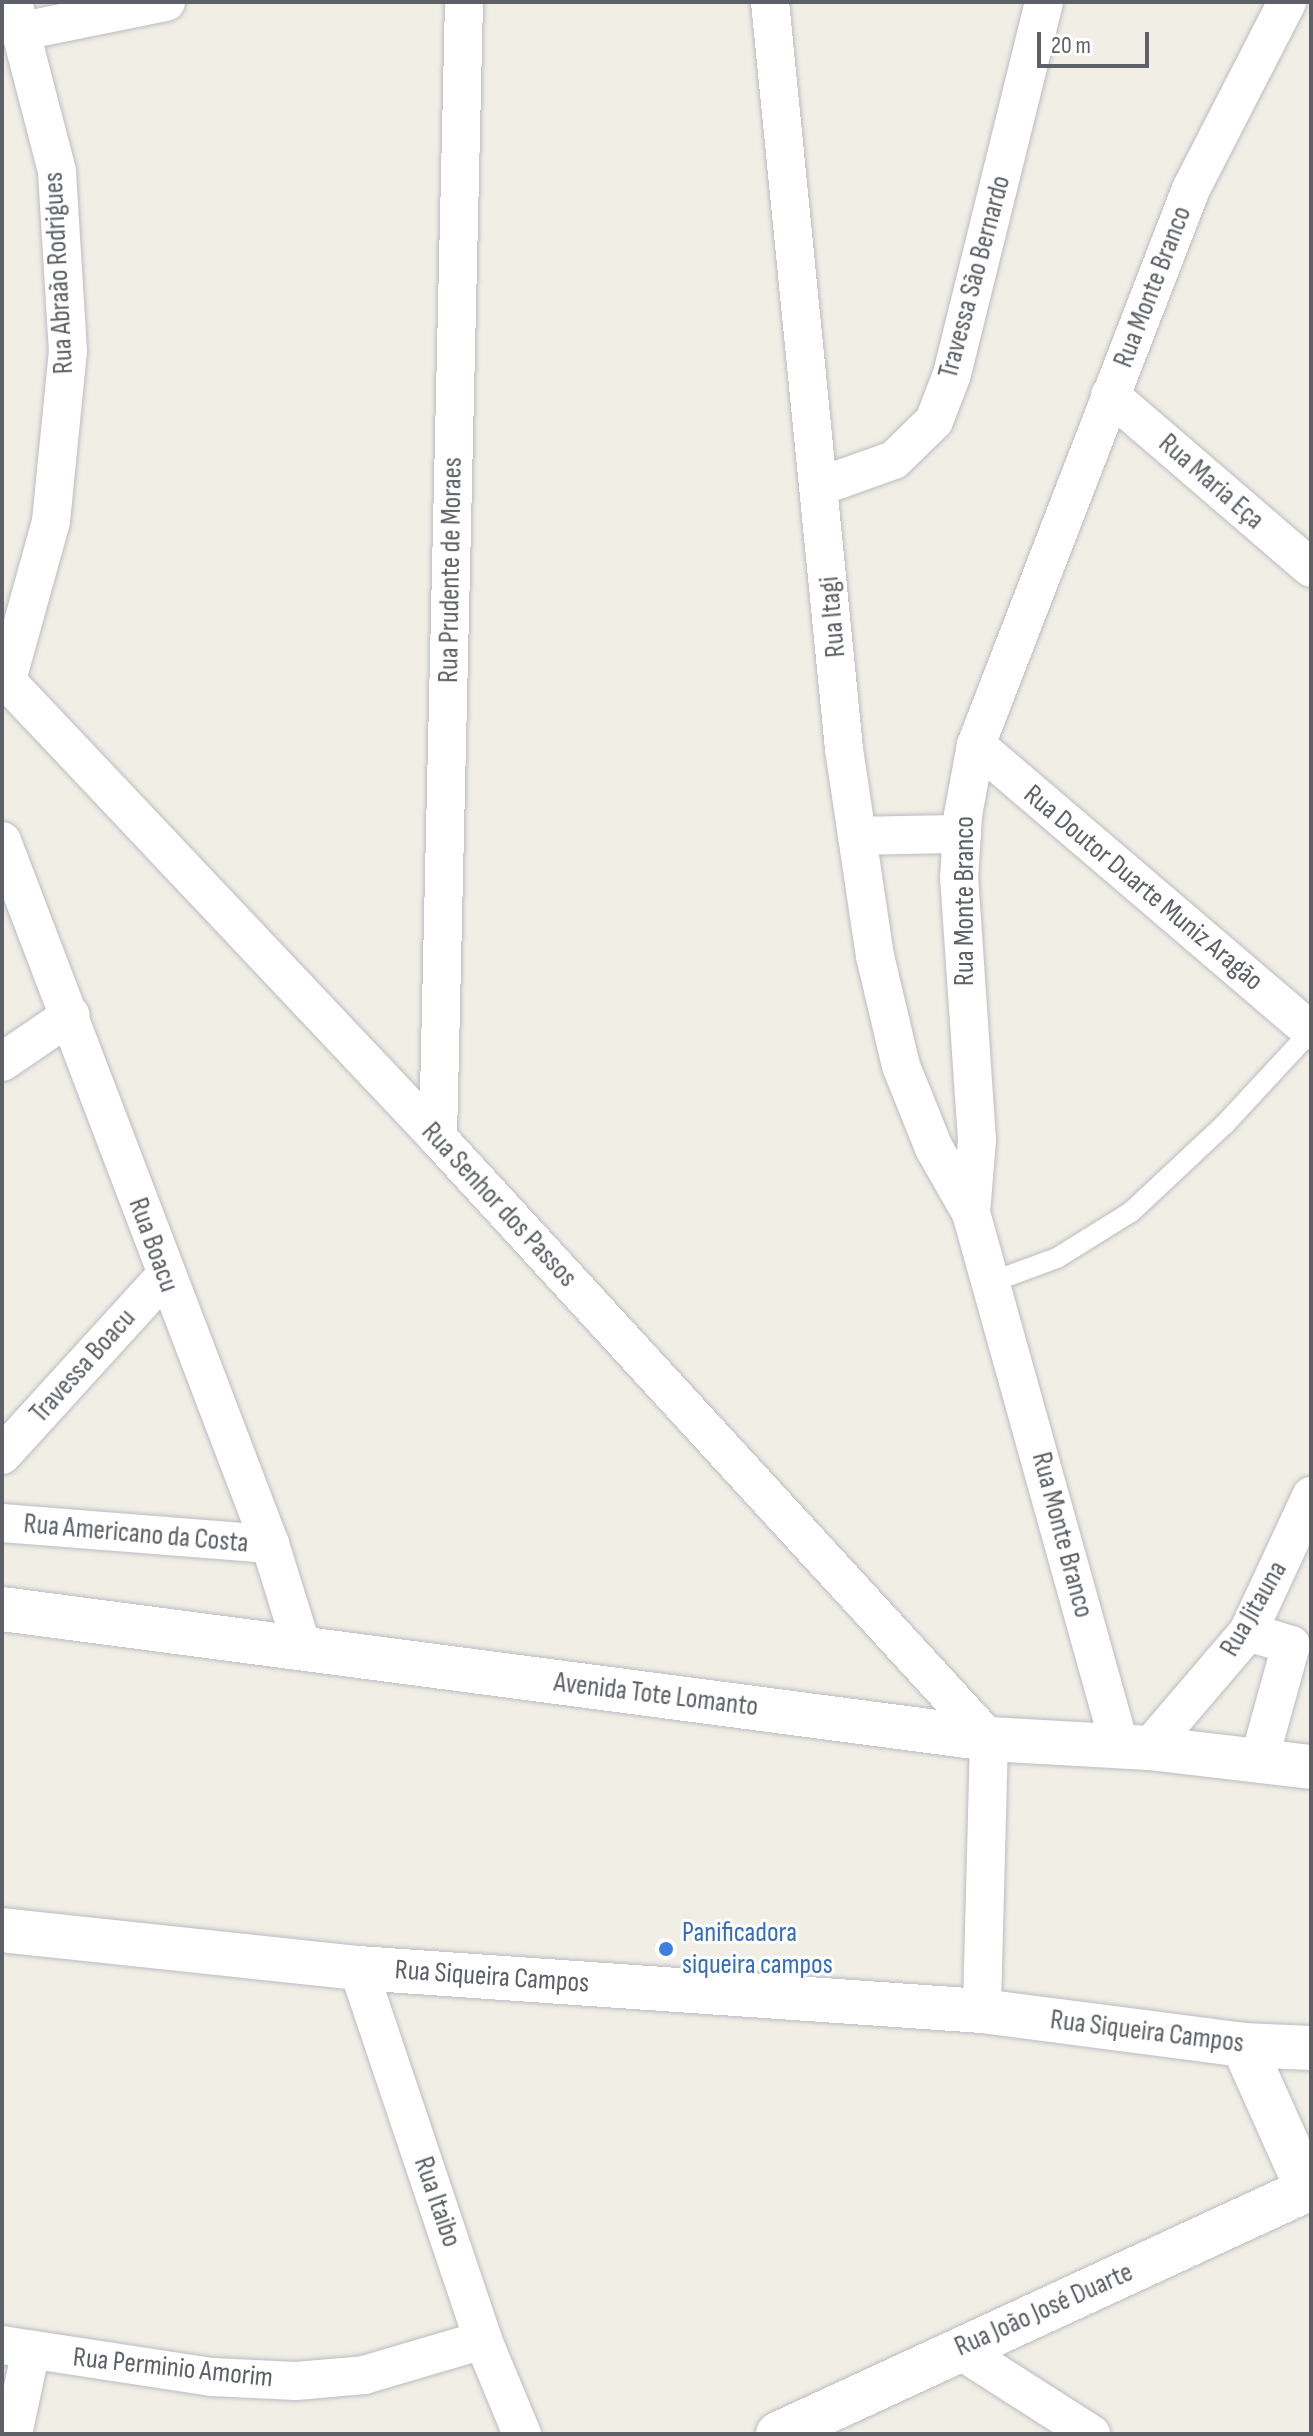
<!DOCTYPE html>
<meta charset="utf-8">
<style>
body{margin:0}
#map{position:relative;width:1313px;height:2436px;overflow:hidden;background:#f0eee5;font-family:"Sofia Sans Condensed",sans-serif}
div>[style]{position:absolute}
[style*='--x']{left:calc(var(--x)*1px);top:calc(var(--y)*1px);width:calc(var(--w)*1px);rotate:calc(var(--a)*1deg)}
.roads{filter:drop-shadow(0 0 2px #babcc1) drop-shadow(0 0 2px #babcc1)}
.service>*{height:20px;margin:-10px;padding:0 10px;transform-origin:10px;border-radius:10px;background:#fff}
.minor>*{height:38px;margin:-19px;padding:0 19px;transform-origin:19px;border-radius:19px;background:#fff}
.tertiary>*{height:44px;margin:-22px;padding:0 22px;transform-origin:22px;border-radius:22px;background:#fff}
.secondary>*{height:44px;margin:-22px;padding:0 22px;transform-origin:22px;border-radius:22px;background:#fff}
.dots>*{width:22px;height:22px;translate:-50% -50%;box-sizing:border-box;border:4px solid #fff;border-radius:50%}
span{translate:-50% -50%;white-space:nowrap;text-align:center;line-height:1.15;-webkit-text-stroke:6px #fff;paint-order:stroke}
.street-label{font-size:28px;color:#5d6066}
.shop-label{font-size:28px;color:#366cbe}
.left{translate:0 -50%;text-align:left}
.frame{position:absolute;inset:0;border:4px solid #5d6066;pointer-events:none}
.scale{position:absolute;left:1037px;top:32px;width:112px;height:36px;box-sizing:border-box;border:4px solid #5d6066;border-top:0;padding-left:10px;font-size:24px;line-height:28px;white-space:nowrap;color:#5d6066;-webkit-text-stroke:6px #fff;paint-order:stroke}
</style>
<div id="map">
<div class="roads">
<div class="service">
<div style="--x:989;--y:1283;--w:72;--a:-20.2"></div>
<div style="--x:1057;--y:1258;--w:87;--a:-31.9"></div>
<div style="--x:1131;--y:1212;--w:129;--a:-43.1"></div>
<div style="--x:1225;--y:1124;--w:127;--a:-47.2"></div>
</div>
<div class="minor">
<div style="--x:770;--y:2;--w:751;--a:84.34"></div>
<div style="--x:844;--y:749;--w:209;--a:81.5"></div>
<div style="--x:875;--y:956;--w:113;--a:76.7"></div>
<div style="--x:901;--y:1066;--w:88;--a:68.1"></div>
<div style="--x:934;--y:1148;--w:75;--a:60.4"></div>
<div style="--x:22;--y:31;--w:147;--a:-11.4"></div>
<div style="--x:1110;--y:395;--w:265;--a:40.7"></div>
<div style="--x:821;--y:486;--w:77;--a:-19.6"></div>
<div style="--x:894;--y:460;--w:56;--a:-44.3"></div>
<div style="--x:934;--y:421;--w:50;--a:-69"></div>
<div style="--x:952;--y:374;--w:383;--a:-76.1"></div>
<div style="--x:2;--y:676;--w:635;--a:46.66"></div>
<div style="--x:438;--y:1138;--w:815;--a:47.49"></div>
<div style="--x:989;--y:1739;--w:272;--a:91.5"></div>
<div style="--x:2;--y:683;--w:6;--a:-31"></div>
<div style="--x:7;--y:680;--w:165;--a:-74.5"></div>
<div style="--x:51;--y:521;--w:170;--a:-84.3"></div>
<div style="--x:68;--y:352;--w:181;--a:-93.5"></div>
<div style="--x:57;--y:171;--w:175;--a:-104.6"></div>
<div style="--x:976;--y:745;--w:440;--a:40.5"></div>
<div style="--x:857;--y:836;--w:105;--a:-1.1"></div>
<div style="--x:2;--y:841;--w:752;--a:69.13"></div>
<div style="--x:270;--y:1544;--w:111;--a:72.7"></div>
<div style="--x:2;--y:1062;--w:83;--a:-34.3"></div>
<div style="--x:438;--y:1138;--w:1136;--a:-88.69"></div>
<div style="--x:2;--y:1455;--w:241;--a:-47.7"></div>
<div style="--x:2;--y:1523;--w:269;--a:4.5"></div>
<div style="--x:1248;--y:1632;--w:45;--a:16.8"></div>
<div style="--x:1291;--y:1645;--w:119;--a:105.5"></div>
<div style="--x:1120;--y:1747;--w:554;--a:-105.59"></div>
<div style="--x:971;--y:1213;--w:73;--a:-85.3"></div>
<div style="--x:977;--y:1140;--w:262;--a:-93.9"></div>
<div style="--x:959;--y:879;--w:64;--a:-86.4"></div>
<div style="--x:963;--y:815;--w:71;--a:-79.5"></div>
<div style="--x:976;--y:745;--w:596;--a:-68.86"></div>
<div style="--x:1191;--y:189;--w:210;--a:-62.8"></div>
<div style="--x:1149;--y:1748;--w:153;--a:-49.5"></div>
<div style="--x:1248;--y:1632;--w:150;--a:-65.1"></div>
<div style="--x:358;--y:1968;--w:392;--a:71.4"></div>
<div style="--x:483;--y:2340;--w:102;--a:67.5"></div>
<div style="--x:2;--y:2345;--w:212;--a:8.7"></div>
<div style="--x:212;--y:2377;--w:84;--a:2.7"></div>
<div style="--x:296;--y:2381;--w:68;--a:-5"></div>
<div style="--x:364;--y:2375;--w:124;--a:-16.4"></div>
<div style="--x:958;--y:2349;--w:158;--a:32.6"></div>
<div style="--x:13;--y:2434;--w:86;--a:-77.9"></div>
</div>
<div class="tertiary">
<div style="--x:2;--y:1930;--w:358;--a:6.1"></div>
<div style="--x:358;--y:1968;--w:625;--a:3.94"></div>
<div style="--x:982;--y:2011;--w:263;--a:7.4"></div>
<div style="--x:1243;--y:2045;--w:68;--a:2.5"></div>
<div style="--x:1243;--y:2045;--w:159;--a:65.9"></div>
<div style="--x:778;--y:2434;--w:587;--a:-24.78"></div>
</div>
<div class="secondary">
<div style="--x:2;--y:1609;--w:996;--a:7.5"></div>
<div style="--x:989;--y:1739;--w:160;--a:3.2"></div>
<div style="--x:1149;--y:1748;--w:163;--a:6.7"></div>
</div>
</div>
<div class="dots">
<div style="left:666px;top:1949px;background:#3f7fe0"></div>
</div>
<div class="street-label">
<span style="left:59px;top:273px;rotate:-93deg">Rua Abraão Rodrigues</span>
<span style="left:975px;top:277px;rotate:-75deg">Travessa São Bernardo</span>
<span style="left:1153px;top:287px;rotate:-69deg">Rua Monte Branco</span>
<span style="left:1211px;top:482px;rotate:41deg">Rua Maria Eça</span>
<span style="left:451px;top:570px;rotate:-89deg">Rua Prudente de Moraes</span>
<span style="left:833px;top:617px;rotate:-95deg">Rua Itagi</span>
<span style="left:1143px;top:888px;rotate:40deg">Rua Doutor Duarte Muniz Aragão</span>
<span style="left:965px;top:901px;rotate:-90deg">Rua Monte Branco</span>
<span style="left:499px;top:1205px;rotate:47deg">Rua Senhor dos Passos</span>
<span style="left:153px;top:1245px;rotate:70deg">Rua Boacu</span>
<span style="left:83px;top:1366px;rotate:-48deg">Travessa Boacu</span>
<span style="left:136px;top:1534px;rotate:5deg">Rua Americano da Costa</span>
<span style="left:1062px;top:1535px;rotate:75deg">Rua Monte Branco</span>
<span style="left:1254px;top:1609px;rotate:-60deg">Rua Jitauna</span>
<span style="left:656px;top:1695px;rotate:7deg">Avenida Tote Lomanto</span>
<span style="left:492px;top:1977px;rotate:4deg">Rua Siqueira Campos</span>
<span style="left:1147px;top:2032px;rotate:7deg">Rua Siqueira Campos</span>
<span style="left:437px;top:2202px;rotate:71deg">Rua Itaibo</span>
<span style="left:1044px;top:2310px;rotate:-24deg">Rua João José Duarte</span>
<span style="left:173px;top:2368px;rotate:6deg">Rua Perminio Amorim</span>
</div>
<div class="shop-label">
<span class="left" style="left:682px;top:1949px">Panificadora<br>siqueira campos</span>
</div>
<div class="frame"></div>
<div class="scale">20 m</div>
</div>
